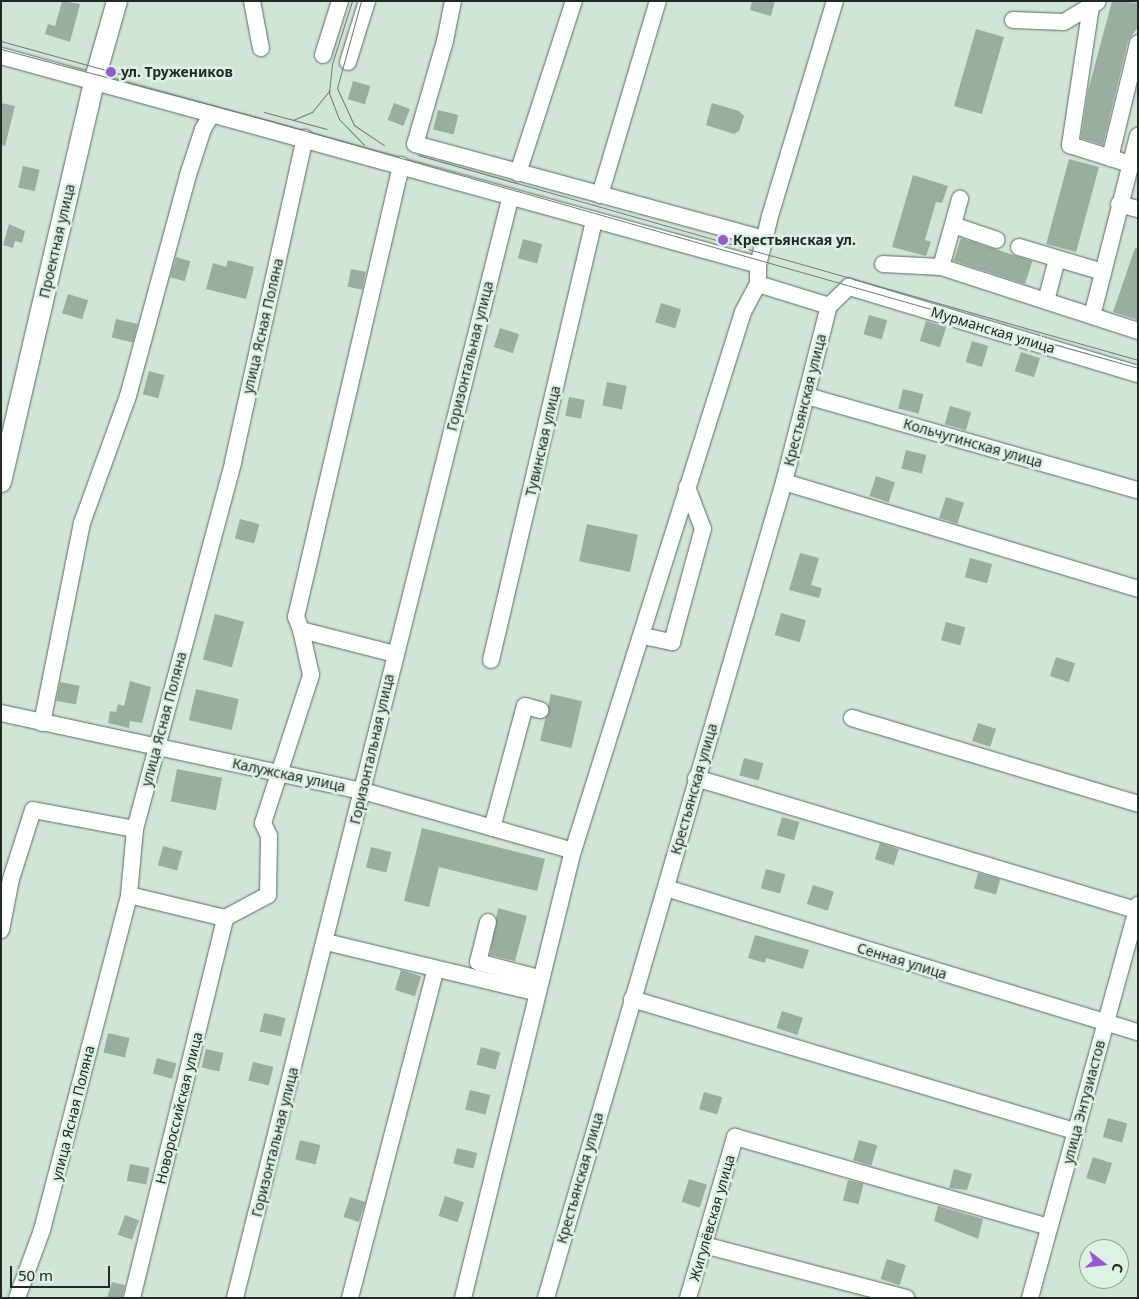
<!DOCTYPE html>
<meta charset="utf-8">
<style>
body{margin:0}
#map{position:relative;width:1139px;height:1299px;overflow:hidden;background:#d0e5d6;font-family:"Noto Sans",sans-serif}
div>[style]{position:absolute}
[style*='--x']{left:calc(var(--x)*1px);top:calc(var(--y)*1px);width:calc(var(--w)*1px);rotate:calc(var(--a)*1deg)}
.building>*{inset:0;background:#9aaea0;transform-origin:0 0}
.roads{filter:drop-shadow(0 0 1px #596c5f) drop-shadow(0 0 1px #596c5f)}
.minor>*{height:16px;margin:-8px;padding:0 8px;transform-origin:8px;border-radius:8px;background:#fff}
.major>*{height:20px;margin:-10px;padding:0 10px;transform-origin:10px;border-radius:10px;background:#fff}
.tram>*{height:1px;margin:-0.5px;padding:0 0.5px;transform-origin:0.5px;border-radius:0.5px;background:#6e7c72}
.dots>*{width:14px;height:14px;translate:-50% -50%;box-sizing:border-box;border:2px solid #ddf2e3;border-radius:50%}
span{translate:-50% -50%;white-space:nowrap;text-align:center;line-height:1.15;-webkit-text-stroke:5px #ddf2e3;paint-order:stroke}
.poi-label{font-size:14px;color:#212923;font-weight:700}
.left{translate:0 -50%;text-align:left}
.street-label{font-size:14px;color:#212923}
.frame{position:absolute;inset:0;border:2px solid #212923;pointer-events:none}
.north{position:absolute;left:1079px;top:1239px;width:50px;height:50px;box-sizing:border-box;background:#ddf2e3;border:1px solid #92a296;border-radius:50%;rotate:106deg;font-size:14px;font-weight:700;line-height:20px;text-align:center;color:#212923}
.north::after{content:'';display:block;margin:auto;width:18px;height:22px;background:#955ad1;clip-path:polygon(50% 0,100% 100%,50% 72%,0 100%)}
.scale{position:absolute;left:10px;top:1266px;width:100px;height:22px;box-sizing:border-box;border:2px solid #212923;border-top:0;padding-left:6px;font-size:15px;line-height:18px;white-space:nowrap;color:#212923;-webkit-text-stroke:4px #ddf2e3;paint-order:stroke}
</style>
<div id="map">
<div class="building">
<div style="clip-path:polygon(62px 1px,80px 4px,70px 42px,45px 34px,48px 24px,55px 26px)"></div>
<div style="clip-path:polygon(752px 1px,775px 1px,771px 16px,750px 10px)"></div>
<div style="clip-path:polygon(1112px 1px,1138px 3px,1138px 27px,1128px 41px,1103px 145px,1081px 138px,1088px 91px)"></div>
<div style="left:976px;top:29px;width:29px;height:80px;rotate:16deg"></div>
<div style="left:353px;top:81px;width:18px;height:19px;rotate:16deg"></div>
<div style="clip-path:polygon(1px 103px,15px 106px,5px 146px,1px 145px)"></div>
<div style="left:394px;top:103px;width:17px;height:18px;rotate:21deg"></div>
<div style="clip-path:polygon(712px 103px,739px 111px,744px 116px,739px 131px,734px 134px,706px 125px)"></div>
<div style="left:438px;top:110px;width:21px;height:20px;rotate:14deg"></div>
<div style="left:1069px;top:159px;width:31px;height:88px;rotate:15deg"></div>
<div style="left:23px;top:166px;width:17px;height:22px;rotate:13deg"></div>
<div style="clip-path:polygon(913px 175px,948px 186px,942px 203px,936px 202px,925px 240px,931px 242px,926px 256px,892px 247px)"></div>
<div style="clip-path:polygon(9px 224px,25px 231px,22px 243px,15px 241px,13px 248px,3px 245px)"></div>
<div style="left:961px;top:238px;width:75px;height:24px;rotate:18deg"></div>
<div style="left:523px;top:239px;width:20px;height:20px;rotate:15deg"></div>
<div style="clip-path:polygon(1135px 248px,1138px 249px,1138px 320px,1113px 312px)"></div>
<div style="left:176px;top:257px;width:15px;height:21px;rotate:16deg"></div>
<div style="clip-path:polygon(228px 260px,254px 267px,246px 299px,206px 289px,213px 263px,226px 267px)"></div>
<div style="left:351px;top:269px;width:15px;height:18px;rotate:11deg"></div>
<div style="left:68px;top:294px;width:21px;height:20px;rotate:17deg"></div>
<div style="left:661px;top:303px;width:21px;height:20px;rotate:17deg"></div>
<div style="left:869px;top:315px;width:19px;height:20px;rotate:16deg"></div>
<div style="left:116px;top:319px;width:22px;height:19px;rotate:13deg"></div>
<div style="left:926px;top:321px;width:21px;height:21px;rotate:17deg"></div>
<div style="left:500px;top:328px;width:20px;height:20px;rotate:18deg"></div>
<div style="left:972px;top:341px;width:17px;height:22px;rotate:17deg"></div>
<div style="left:1021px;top:352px;width:20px;height:20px;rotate:18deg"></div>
<div style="left:149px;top:371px;width:16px;height:24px;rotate:15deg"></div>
<div style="left:607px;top:382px;width:20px;height:24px;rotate:11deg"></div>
<div style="left:903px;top:389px;width:21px;height:20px;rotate:14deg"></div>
<div style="left:569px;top:397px;width:16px;height:19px;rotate:11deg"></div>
<div style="left:950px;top:406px;width:22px;height:19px;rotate:16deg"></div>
<div style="left:906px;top:450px;width:21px;height:19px;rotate:14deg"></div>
<div style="left:876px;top:476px;width:20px;height:21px;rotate:18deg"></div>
<div style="left:946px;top:497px;width:19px;height:22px;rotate:18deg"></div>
<div style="left:240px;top:519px;width:20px;height:20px;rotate:15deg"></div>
<div style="left:587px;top:524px;width:52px;height:38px;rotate:12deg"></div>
<div style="clip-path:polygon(800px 553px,819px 558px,811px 585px,822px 588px,819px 598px,789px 590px)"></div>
<div style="left:970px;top:558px;width:23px;height:20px;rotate:15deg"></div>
<div style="left:781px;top:613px;width:26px;height:23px;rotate:16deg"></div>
<div style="left:215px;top:614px;width:30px;height:47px;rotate:15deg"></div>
<div style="left:946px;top:622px;width:20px;height:19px;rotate:15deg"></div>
<div style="left:1056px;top:657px;width:20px;height:20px;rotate:18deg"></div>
<div style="clip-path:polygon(130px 681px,151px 687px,142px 723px,130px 721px,129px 728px,108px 723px,110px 711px,116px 712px,118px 704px,124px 706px)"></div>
<div style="left:60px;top:682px;width:20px;height:19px;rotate:11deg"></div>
<div style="left:196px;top:689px;width:44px;height:32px;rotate:13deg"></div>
<div style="left:551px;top:694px;width:32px;height:48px;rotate:13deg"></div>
<div style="left:978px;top:723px;width:19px;height:19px;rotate:18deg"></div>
<div style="left:744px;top:758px;width:20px;height:18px;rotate:15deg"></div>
<div style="left:177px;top:769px;width:46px;height:33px;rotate:11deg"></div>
<div style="left:782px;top:817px;width:18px;height:19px;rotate:16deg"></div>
<div style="clip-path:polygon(422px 828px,545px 859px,537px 891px,439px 867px,429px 907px,404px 901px)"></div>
<div style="left:880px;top:843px;width:20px;height:17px;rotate:18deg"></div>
<div style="left:163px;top:846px;width:20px;height:20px;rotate:15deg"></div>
<div style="left:371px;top:847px;width:21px;height:21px;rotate:14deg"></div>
<div style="left:766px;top:869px;width:20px;height:20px;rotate:15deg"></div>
<div style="left:978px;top:873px;width:23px;height:16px;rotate:15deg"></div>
<div style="left:813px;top:885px;width:22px;height:20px;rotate:18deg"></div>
<div style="clip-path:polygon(498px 908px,527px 916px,515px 961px,490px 955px)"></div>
<div style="clip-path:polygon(755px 935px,809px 950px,803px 969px,766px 958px,765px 963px,748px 958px)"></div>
<div style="left:401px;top:970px;width:21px;height:21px;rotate:17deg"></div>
<div style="left:782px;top:1011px;width:22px;height:18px;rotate:18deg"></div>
<div style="left:264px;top:1013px;width:22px;height:19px;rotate:13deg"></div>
<div style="left:108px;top:1033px;width:22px;height:20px;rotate:13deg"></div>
<div style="left:481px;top:1047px;width:20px;height:18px;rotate:15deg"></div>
<div style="left:206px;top:1049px;width:18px;height:19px;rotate:13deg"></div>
<div style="left:157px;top:1058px;width:20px;height:16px;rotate:15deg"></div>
<div style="left:253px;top:1062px;width:21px;height:19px;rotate:14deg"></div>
<div style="left:470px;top:1090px;width:21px;height:20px;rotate:14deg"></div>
<div style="left:704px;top:1092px;width:19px;height:18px;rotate:16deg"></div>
<div style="left:1108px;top:1118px;width:20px;height:20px;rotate:15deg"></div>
<div style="left:300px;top:1140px;width:21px;height:20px;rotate:14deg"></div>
<div style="left:859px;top:1140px;width:19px;height:21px;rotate:16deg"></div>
<div style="left:457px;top:1148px;width:21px;height:16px;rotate:14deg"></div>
<div style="left:1093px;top:1157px;width:20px;height:22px;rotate:18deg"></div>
<div style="left:130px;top:1164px;width:20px;height:17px;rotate:11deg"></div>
<div style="clip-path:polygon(954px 1169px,972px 1174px,967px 1190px,949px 1188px)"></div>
<div style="left:689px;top:1179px;width:19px;height:24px;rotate:18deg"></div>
<div style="left:848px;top:1180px;width:16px;height:21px;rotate:14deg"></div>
<div style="left:445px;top:1196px;width:20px;height:21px;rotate:18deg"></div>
<div style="left:350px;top:1197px;width:16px;height:21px;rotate:18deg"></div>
<div style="clip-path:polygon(938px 1206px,983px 1219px,978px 1239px,934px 1221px)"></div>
<div style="left:125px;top:1215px;width:15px;height:21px;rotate:20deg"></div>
<div style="left:887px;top:1259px;width:20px;height:21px;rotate:18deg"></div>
<div style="clip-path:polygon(112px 1282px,125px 1285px,122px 1298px,107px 1298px)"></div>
</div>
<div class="roads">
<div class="minor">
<div style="--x:252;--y:1;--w:48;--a:79.2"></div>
<div style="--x:453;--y:1;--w:41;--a:101.3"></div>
<div style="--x:445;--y:41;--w:107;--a:106.2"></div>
<div style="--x:415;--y:144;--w:362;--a:15.2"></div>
<div style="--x:1091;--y:6;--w:141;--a:98.6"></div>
<div style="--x:1070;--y:145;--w:63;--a:17.6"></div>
<div style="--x:1013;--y:20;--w:51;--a:2.2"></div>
<div style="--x:1064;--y:22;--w:39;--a:-31"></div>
<div style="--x:323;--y:55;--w:57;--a:-72.5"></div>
<div style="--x:1;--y:56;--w:785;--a:15.43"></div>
<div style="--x:348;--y:62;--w:64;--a:-72.7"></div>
<div style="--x:1110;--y:158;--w:118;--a:-76.3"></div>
<div style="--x:518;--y:173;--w:181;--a:-72"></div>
<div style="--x:600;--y:195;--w:202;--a:-73.4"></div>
<div style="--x:1119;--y:204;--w:20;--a:15"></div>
<div style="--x:953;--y:225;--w:46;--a:18.8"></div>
<div style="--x:1019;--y:247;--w:88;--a:16.6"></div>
<div style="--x:883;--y:264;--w:58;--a:3"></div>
<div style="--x:941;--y:267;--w:207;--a:18"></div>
<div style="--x:941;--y:267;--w:71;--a:-74.4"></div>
<div style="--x:758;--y:284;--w:74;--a:17.2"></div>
<div style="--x:1046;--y:301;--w:43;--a:-75.3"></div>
<div style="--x:1092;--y:316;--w:186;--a:-75.7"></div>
<div style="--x:807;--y:396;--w:344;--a:15.9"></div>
<div style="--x:784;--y:482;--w:370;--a:16.8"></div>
<div style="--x:643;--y:636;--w:30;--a:12"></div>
<div style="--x:672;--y:642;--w:117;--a:-74.7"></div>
<div style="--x:703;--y:529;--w:45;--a:-110.9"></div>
<div style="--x:395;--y:654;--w:97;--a:-165.7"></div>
<div style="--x:301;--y:630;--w:14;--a:-111"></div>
<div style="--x:296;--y:617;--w:464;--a:-76.9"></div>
<div style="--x:491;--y:660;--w:450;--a:-76.8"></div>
<div style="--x:1;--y:713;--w:370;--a:12.2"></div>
<div style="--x:363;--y:791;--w:218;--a:15.9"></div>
<div style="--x:852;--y:718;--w:299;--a:16.7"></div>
<div style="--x:42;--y:723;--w:204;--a:-78.7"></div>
<div style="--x:82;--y:523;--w:135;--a:-70.1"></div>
<div style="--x:128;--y:396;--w:229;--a:-74.8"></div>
<div style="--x:188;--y:175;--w:48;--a:-71.9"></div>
<div style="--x:203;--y:129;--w:17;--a:-59"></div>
<div style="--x:696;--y:778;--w:460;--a:16.7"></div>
<div style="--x:492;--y:828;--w:126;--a:-74.9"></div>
<div style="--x:525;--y:706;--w:16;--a:15"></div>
<div style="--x:666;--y:888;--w:493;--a:17"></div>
<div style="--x:129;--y:895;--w:99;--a:13.5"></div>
<div style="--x:225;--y:918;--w:49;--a:-28.1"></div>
<div style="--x:268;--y:895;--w:59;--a:-89"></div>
<div style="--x:269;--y:836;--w:14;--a:-115"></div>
<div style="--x:263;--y:823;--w:156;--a:-72"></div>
<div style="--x:311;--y:675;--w:46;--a:-102.5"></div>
<div style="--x:488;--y:922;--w:41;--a:104"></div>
<div style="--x:478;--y:962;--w:63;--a:14.7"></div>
<div style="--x:1;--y:930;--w:52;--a:-78.9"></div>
<div style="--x:11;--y:879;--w:72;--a:-72.3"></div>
<div style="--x:33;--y:810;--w:104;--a:10.6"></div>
<div style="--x:326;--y:942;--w:215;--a:13.5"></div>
<div style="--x:632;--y:999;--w:464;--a:16.6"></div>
<div style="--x:704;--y:1245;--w:209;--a:14.7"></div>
<div style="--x:17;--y:1298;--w:72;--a:-69.8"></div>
<div style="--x:42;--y:1230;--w:346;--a:-75.4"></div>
<div style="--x:129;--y:895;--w:66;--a:-84.8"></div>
<div style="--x:135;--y:829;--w:380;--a:-75"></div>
<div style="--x:233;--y:462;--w:332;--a:-77.5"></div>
<div style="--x:132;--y:1298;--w:391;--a:-76.2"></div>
<div style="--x:235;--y:1298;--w:1133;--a:-75.95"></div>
<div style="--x:350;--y:1298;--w:340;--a:-75.4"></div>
<div style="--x:463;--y:1298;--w:460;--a:-76.2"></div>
<div style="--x:573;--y:851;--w:565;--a:-72.49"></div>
<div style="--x:743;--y:312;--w:32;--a:-62"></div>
<div style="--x:758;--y:284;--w:19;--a:-90"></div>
<div style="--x:758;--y:265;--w:50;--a:-76.2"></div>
<div style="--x:770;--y:216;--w:225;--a:-73.2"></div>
<div style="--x:546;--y:1298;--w:850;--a:-73.74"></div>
<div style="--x:784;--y:482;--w:182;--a:-75.7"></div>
<div style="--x:829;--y:306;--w:28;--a:-44"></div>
<div style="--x:849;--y:287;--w:302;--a:16.8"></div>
<div style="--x:688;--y:1298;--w:168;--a:-73.7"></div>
<div style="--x:735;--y:1137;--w:327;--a:16"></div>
<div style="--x:1030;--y:1298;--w:408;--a:-74.6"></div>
</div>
<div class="major">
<div style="--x:1;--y:482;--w:411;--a:-76.9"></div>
<div style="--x:94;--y:82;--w:84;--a:-74.1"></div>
</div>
</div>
<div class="tram">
<div style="--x:352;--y:1;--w:66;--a:107.6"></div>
<div style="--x:332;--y:64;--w:29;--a:96"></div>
<div style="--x:329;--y:93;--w:28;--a:69"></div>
<div style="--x:339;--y:119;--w:36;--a:46"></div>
<div style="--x:361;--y:1;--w:90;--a:105.4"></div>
<div style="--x:337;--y:88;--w:41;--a:65.3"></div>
<div style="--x:354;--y:125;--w:36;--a:34"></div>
<div style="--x:1;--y:41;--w:131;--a:15.5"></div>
<div style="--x:1;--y:49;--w:276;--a:14.9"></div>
<div style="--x:268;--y:120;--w:905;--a:15.91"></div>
<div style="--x:264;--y:112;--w:65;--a:15.1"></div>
<div style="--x:293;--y:120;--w:21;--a:-23"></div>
<div style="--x:312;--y:112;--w:28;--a:-51"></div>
<div style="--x:418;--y:155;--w:749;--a:15.89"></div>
</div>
<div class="dots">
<div style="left:111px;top:72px;background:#955ad1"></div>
<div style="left:723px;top:240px;background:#955ad1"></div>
</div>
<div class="poi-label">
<span class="left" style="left:121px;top:72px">ул. Тружеников</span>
<span class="left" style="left:733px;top:240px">Крестьянская ул.</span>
</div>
<div class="street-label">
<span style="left:57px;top:241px;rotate:-77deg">Проектная улица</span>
<span style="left:263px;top:326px;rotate:-77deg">улица Ясная Поляна</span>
<span style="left:993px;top:330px;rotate:17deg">Мурманская улица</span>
<span style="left:470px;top:356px;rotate:-76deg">Горизонтальная улица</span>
<span style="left:805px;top:400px;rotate:-76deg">Крестьянская улица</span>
<span style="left:543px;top:441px;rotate:-77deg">Тувинская улица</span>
<span style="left:973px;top:443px;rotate:16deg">Кольчугинская улица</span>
<span style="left:164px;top:719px;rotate:-75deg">улица Ясная Поляна</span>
<span style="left:372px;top:749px;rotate:-77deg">Горизонтальная улица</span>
<span style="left:289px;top:775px;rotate:12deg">Калужская улица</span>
<span style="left:694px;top:789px;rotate:-74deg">Крестьянская улица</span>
<span style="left:902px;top:961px;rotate:17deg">Сенная улица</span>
<span style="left:1084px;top:1102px;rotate:-75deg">улица Энтузиастов</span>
<span style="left:179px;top:1108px;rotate:-76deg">Новороссийская улица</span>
<span style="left:73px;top:1113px;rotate:-76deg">улица Ясная Поляна</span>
<span style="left:275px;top:1142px;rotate:-76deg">Горизонтальная улица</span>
<span style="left:580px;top:1178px;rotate:-74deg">Крестьянская улица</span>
<span style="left:712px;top:1218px;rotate:-74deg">Жигулёвская улица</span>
</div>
<div class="frame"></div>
<div class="north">С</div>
<div class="scale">50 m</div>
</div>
